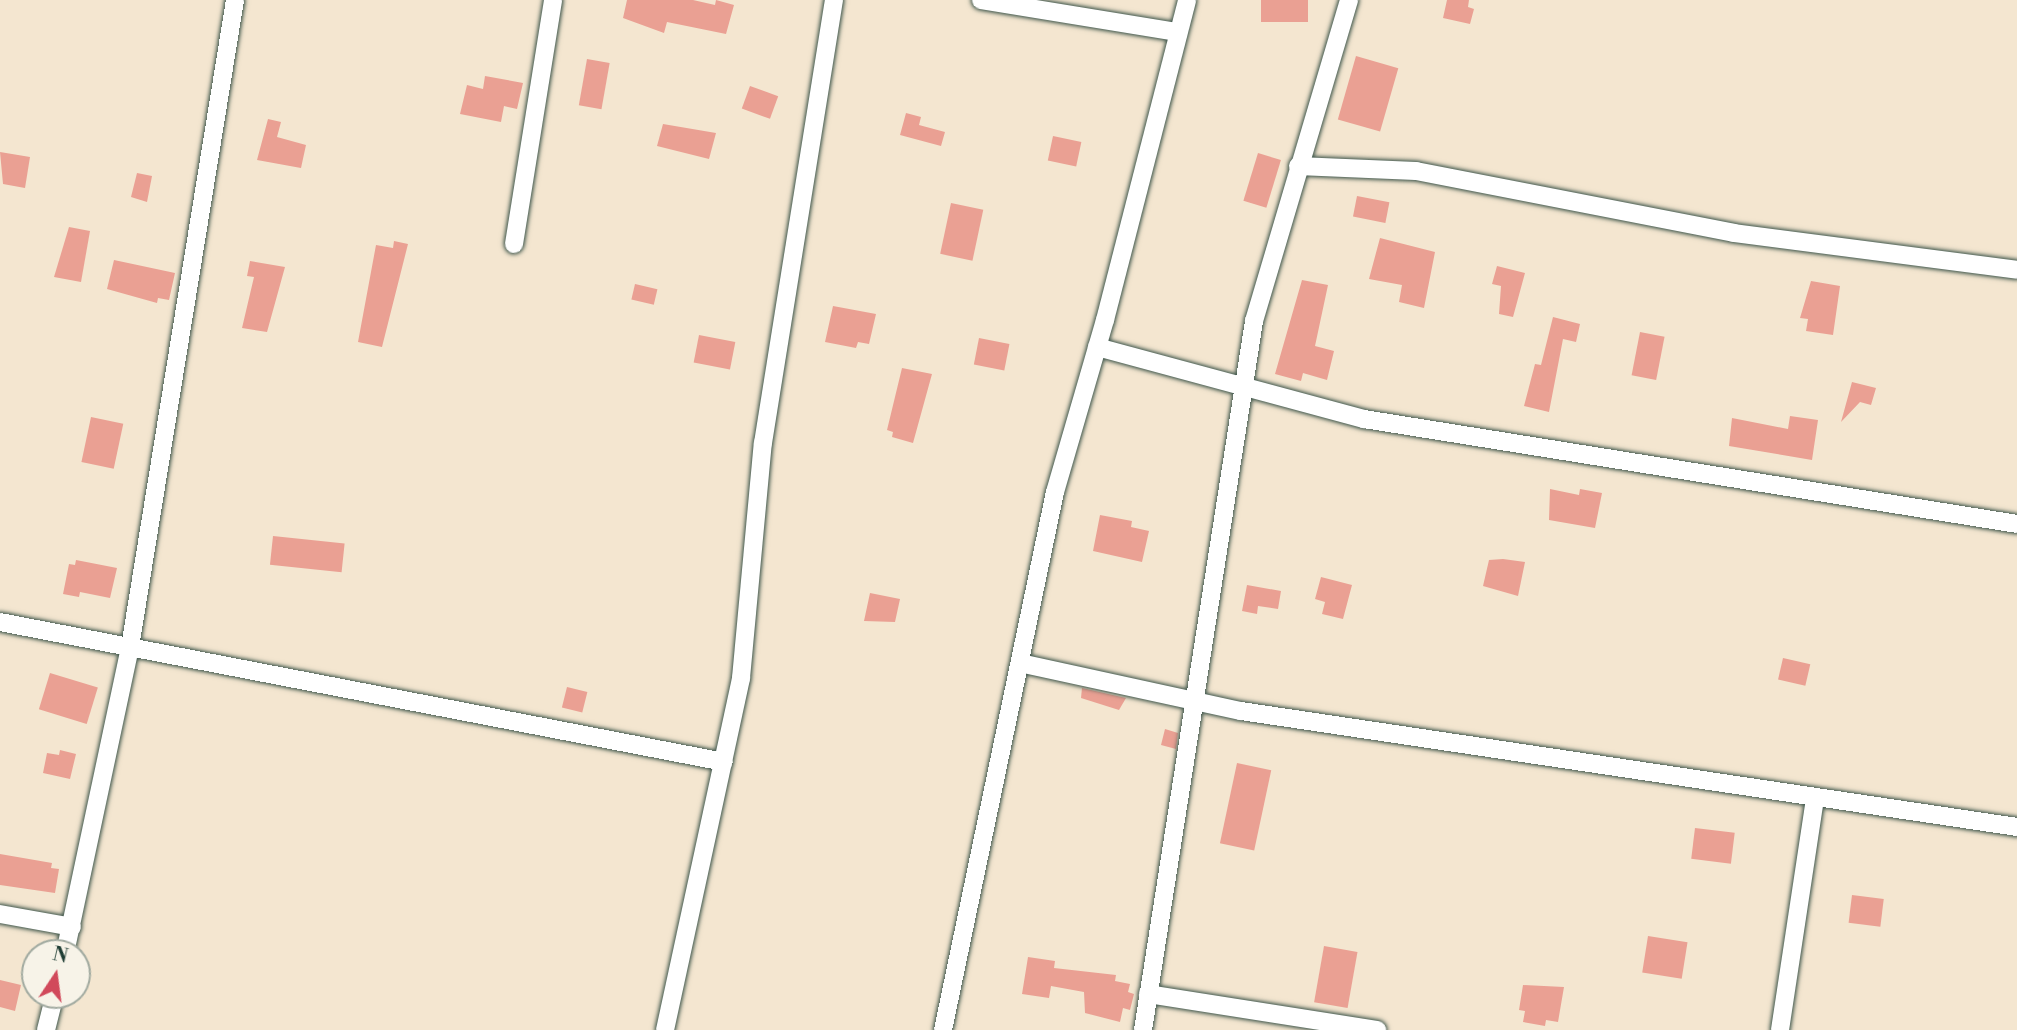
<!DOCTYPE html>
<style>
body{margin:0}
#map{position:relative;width:2017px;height:1030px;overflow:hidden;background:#f4e6d0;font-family:"Libre Bodoni",serif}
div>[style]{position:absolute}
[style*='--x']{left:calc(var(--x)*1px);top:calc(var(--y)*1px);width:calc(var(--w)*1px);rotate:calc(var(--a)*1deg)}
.building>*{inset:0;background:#eaa093;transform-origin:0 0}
.roads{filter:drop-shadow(0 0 2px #3f564b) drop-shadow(0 0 2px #3f564b)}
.street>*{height:18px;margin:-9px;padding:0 9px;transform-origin:9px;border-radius:9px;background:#fff}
span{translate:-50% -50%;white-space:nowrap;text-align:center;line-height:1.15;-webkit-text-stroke:5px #f7f3e8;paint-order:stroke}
.north{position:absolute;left:21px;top:939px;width:70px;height:70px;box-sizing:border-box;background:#f7f3e8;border:2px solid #a1aaa0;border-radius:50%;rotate:13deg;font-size:19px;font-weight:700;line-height:28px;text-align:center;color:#1f3d34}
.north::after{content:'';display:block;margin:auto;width:24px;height:32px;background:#d1495b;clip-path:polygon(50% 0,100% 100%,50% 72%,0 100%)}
</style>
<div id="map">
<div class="building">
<div style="clip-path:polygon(627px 0,693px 0,715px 5px,716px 0,734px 5px,726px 34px,667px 22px,664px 33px,623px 18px)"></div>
<div style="left:1261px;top:0;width:47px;height:22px"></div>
<div style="clip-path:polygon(1447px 0,1469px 0,1468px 7px,1474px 9px,1470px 24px,1443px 18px)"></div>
<div style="left:1356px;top:56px;width:44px;height:66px;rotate:16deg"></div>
<div style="left:587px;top:59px;width:23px;height:47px;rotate:10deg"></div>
<div style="clip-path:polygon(485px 76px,523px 83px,517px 109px,504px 106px,501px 122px,460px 114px,467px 85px,483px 89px)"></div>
<div style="left:750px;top:86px;width:30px;height:24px;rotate:20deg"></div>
<div style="clip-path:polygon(906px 113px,921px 117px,919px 125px,945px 132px,941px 146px,900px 135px)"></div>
<div style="clip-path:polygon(268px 119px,281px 122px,277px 137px,306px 145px,301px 168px,257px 160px)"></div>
<div style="clip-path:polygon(663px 124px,716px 133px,709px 159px,657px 146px)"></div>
<div style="left:1053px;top:136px;width:29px;height:25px;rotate:12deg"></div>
<div style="clip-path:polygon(0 152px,30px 157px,25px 188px,3px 184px)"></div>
<div style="left:1258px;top:153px;width:24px;height:50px;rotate:17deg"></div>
<div style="clip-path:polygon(137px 173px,152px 176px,147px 202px,131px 197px)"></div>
<div style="left:1357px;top:196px;width:33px;height:21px;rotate:11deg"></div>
<div style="left:951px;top:203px;width:33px;height:52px;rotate:12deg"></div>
<div style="clip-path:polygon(69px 227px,90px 231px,81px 282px,54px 277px)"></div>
<div style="clip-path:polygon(1380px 238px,1435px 252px,1424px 308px,1399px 302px,1402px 285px,1369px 279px)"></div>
<div style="clip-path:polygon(394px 241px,408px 244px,382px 347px,358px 342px,376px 245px,393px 248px)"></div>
<div style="clip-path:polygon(114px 260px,175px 273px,169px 300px,158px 298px,157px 303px,107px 289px)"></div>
<div style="clip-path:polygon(250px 261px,285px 267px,267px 332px,242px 328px,254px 277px,247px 276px)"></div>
<div style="clip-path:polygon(1497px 266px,1525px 273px,1513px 317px,1499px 314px,1501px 286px,1492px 284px)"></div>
<div style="clip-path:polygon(1302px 280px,1328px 285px,1315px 346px,1334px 351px,1327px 380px,1303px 373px,1301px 381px,1275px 374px)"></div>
<div style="clip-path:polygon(1811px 281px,1840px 286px,1833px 335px,1806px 331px,1808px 319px,1800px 318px)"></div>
<div style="left:635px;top:284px;width:23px;height:16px;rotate:13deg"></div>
<div style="clip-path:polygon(833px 306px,876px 314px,869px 344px,858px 342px,856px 348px,825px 342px)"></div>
<div style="clip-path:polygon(1553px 317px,1580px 324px,1576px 342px,1563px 339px,1549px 412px,1524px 406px,1535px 364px,1541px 365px)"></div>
<div style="left:1640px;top:332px;width:25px;height:44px;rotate:11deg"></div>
<div style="left:699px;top:335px;width:37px;height:28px;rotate:11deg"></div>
<div style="left:979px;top:338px;width:31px;height:27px;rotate:11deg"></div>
<div style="clip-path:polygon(902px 368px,932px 374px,913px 443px,892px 437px,893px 432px,887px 430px)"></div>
<div style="clip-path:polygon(1852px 382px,1876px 388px,1871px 405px,1860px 402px,1841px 422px)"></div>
<div style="clip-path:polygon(1790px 416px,1818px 420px,1812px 460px,1729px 446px,1732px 418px,1788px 429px)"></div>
<div style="left:91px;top:417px;width:33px;height:46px;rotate:12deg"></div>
<div style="clip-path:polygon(1550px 489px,1579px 495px,1580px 489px,1602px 493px,1595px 528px,1549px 520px)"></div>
<div style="clip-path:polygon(1100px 515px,1132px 521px,1131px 527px,1149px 531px,1142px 562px,1093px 551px)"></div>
<div style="left:273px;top:536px;width:72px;height:29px;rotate:6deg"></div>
<div style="clip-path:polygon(1503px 559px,1525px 562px,1518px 596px,1483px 586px,1489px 560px)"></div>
<div style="clip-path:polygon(76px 560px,117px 568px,110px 598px,80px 592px,79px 597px,63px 594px,69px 564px,75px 565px)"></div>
<div style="clip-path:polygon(1321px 577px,1352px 585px,1343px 619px,1322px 614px,1325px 602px,1315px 599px)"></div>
<div style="clip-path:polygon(1247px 585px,1281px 591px,1278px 609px,1258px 606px,1257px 614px,1242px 611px)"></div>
<div style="clip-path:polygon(870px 593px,900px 599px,895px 622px,864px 621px)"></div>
<div style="left:1783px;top:658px;width:28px;height:22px;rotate:13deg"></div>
<div style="left:50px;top:673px;width:50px;height:38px;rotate:17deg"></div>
<div style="left:567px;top:687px;width:21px;height:21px;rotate:14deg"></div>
<div style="clip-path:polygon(1082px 688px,1126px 698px,1119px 710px,1081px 698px)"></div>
<div style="clip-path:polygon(1165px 729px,1178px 733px,1176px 749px,1161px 745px)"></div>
<div style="clip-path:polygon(60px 750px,76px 754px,70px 779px,43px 773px,47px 753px,59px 755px)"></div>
<div style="left:1237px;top:763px;width:35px;height:82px;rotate:12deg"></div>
<div style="left:1695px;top:828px;width:40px;height:31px;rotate:7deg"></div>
<div style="clip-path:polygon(0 854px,52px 863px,51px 868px,59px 869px,55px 893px,0 885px)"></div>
<div style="left:1852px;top:895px;width:32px;height:28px;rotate:7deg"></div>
<div style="left:1648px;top:936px;width:40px;height:37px;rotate:9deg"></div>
<div style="left:1324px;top:946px;width:34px;height:57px;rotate:10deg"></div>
<div style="clip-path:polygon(1028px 957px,1055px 961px,1054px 968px,1116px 975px,1115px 981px,1130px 984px,1128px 992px,1134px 994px,1130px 1010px,1123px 1008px,1120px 1022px,1085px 1013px,1084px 992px,1051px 986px,1049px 998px,1022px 994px)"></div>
<div style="clip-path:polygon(0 980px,21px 985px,15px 1011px,0 1007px)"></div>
<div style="clip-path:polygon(1523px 985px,1564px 987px,1558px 1022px,1546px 1020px,1545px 1026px,1523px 1022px,1525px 1011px,1519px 1010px)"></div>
</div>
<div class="roads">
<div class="street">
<div style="--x:981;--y:0;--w:198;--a:9.3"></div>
<div style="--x:1298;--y:166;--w:118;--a:2.4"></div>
<div style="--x:1416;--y:171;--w:324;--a:11"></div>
<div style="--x:1734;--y:233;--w:285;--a:7.4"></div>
<div style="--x:514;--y:244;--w:247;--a:-80.9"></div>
<div style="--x:1097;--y:347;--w:277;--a:15.1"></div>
<div style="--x:1364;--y:419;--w:661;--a:9.13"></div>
<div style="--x:0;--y:622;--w:737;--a:10.94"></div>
<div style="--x:1020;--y:663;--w:226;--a:12.3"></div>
<div style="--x:1241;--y:711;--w:785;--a:8.5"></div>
<div style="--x:0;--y:914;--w:73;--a:10.2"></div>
<div style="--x:65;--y:953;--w:313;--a:-78"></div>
<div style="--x:130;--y:647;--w:655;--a:-80.78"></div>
<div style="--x:1148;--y:994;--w:232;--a:8.9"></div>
<div style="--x:46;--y:1030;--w:36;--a:-76"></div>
<div style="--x:665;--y:1030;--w:360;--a:-77.8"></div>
<div style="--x:741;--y:678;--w:236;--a:-84.7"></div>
<div style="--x:763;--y:443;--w:449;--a:-80.9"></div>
<div style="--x:943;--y:1030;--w:550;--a:-78.24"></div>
<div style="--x:1055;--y:492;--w:179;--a:-73.8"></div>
<div style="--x:1105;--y:320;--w:330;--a:-75.6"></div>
<div style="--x:1143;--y:1030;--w:718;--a:-81.1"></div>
<div style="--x:1254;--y:321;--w:335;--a:-73.5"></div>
<div style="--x:1780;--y:1030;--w:235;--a:-81.4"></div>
</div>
</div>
<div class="north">N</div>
</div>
